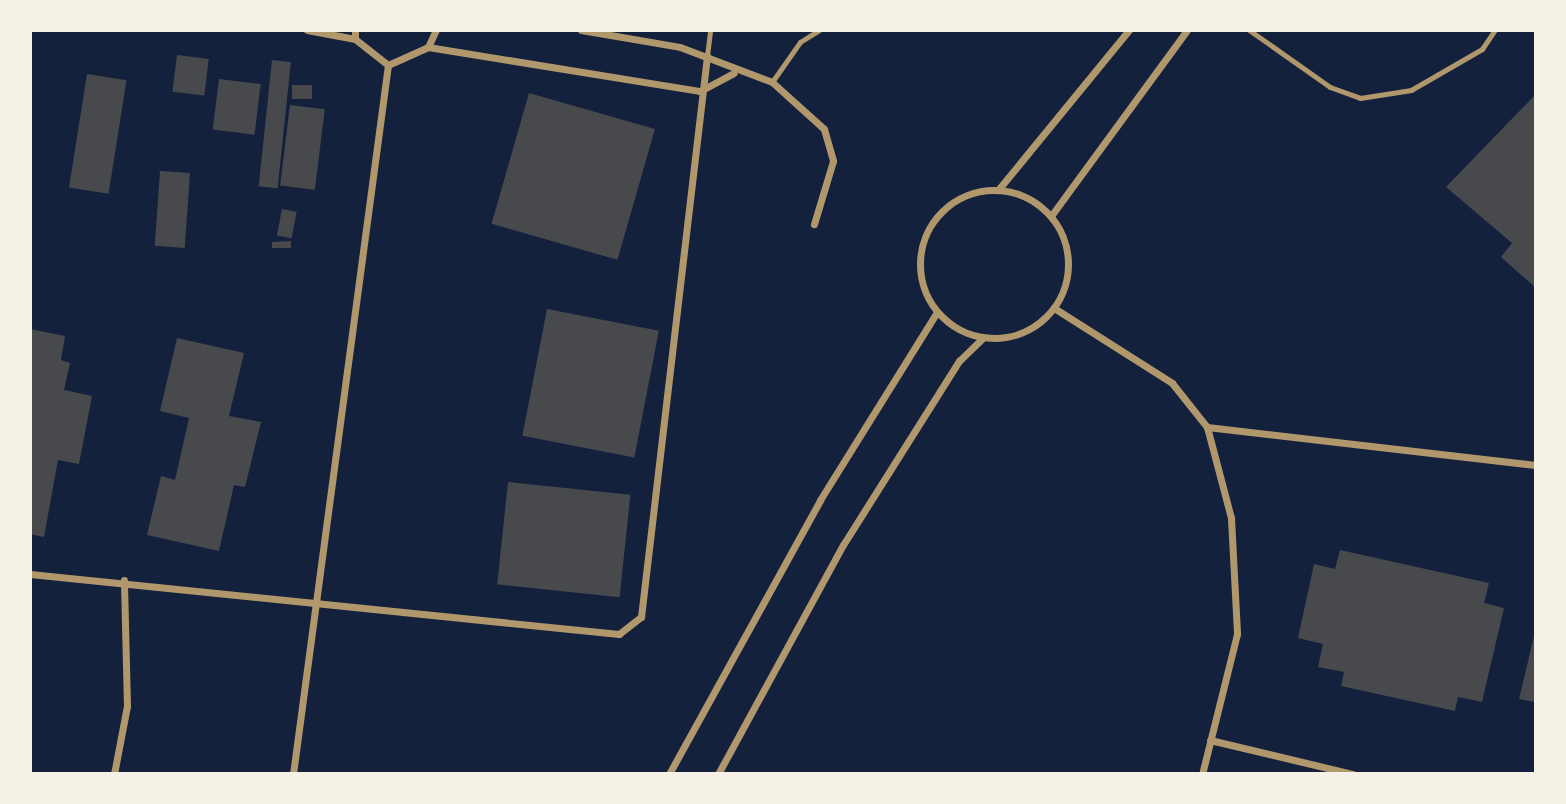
<!DOCTYPE html>
<style>
body{margin:0}
#map{position:relative;width:1566px;height:804px;overflow:hidden;background:#14213d;font-family:Commissioner,sans-serif}
div>[style]{position:absolute}
[style*='--x']{left:calc(var(--x)*1px);top:calc(var(--y)*1px);width:calc(var(--w)*1px);rotate:calc(var(--a)*1deg)}
.building>*{inset:0;background:#48494c;transform-origin:0 0}
.service>*{height:5px;margin:-2.5px;padding:0 2.5px;transform-origin:2.5px;border-radius:2.5px;background:#b1986c}
.minor>*{height:7px;margin:-3.5px;padding:0 3.5px;transform-origin:3.5px;border-radius:3.5px;background:#b1986c}
.minor>.ring{margin:-3.5px;padding:0;box-sizing:content-box;background:none;border:7px solid #b1986c;border-radius:50%}
span{translate:-50% -50%;white-space:nowrap;text-align:center;line-height:1.15;-webkit-text-stroke:7px #f6f1e7;paint-order:stroke}
.frame{position:absolute;inset:0;border:32px solid #f6f1e7;pointer-events:none}
</style>
<div id="map">
<div class="building">
<div style="left:177px;top:55px;width:32px;height:37px;rotate:7deg"></div>
<div style="left:272px;top:60px;width:19px;height:127px;rotate:6deg"></div>
<div style="left:87px;top:74px;width:40px;height:115px;rotate:9deg"></div>
<div style="left:219px;top:79px;width:42px;height:51px;rotate:7deg"></div>
<div style="left:292px;top:85px;width:20px;height:14px"></div>
<div style="left:529px;top:93px;width:131px;height:136px;rotate:16deg"></div>
<div style="clip-path:polygon(1536px 94px,1536px 288px,1501px 257px,1512px 243px,1446px 187px)"></div>
<div style="left:290px;top:105px;width:35px;height:81px;rotate:7deg"></div>
<div style="left:160px;top:171px;width:30px;height:75px;rotate:4deg"></div>
<div style="left:282px;top:209px;width:15px;height:27px;rotate:11deg"></div>
<div style="clip-path:polygon(291px 241px,291px 248px,272px 248px,272px 242px)"></div>
<div style="left:547px;top:309px;width:114px;height:129px;rotate:11deg"></div>
<div style="clip-path:polygon(30px 329px,65px 336px,61px 360px,70px 363px,64px 390px,92px 396px,79px 464px,58px 460px,44px 537px,30px 534px)"></div>
<div style="clip-path:polygon(177px 338px,244px 353px,229px 416px,261px 422px,245px 487px,234px 485px,219px 551px,147px 535px,161px 476px,175px 480px,189px 418px,160px 411px)"></div>
<div style="left:508px;top:482px;width:123px;height:103px;rotate:6deg"></div>
<div style="clip-path:polygon(1340px 550px,1489px 583px,1484px 603px,1504px 608px,1482px 702px,1458px 697px,1455px 711px,1341px 686px,1344px 672px,1318px 667px,1323px 644px,1298px 638px,1314px 564px,1335px 569px)"></div>
<div style="clip-path:polygon(1536px 628px,1536px 702px,1519px 699px)"></div>
</div>
<div class="service">
<div style="--x:1249;--y:30;--w:99;--a:35.1"></div>
<div style="--x:1330;--y:87;--w:32;--a:20"></div>
<div style="--x:1360;--y:98;--w:52;--a:-8.9"></div>
<div style="--x:1411;--y:90;--w:82;--a:-30"></div>
<div style="--x:1482;--y:49;--w:23;--a:-56"></div>
<div style="--x:707;--y:56;--w:26;--a:-83"></div>
<div style="--x:772;--y:82;--w:49;--a:-55"></div>
<div style="--x:800;--y:42;--w:22;--a:-32"></div>
</div>
<div class="minor">
<div style="--x:307;--y:30;--w:49;--a:10.6"></div>
<div style="--x:355;--y:30;--w:9;--a:90"></div>
<div style="--x:355;--y:39;--w:42;--a:38.2"></div>
<div style="--x:388;--y:65;--w:44;--a:-24.2"></div>
<div style="--x:428;--y:47;--w:19;--a:-65"></div>
<div style="--x:581;--y:30;--w:100;--a:9.7"></div>
<div style="--x:680;--y:47;--w:98;--a:20.8"></div>
<div style="--x:772;--y:82;--w:70;--a:42.1"></div>
<div style="--x:824;--y:129;--w:33;--a:74"></div>
<div style="--x:833;--y:161;--w:66;--a:106.8"></div>
<div style="--x:428;--y:47;--w:276;--a:9.2"></div>
<div style="--x:700;--y:91;--w:38;--a:-28"></div>
<div style="--x:998;--y:190;--w:207;--a:-50.7"></div>
<div class="ring" style="left:920px;top:190px;width:141px;height:141px"></div>
<div style="--x:1051;--y:216;--w:230;--a:-53.8"></div>
<div style="--x:1054;--y:308;--w:140;--a:32.4"></div>
<div style="--x:1172;--y:383;--w:56;--a:51.5"></div>
<div style="--x:1207;--y:427;--w:94;--a:75.2"></div>
<div style="--x:1231;--y:518;--w:116;--a:87"></div>
<div style="--x:1237;--y:634;--w:144;--a:104"></div>
<div style="--x:1207;--y:427;--w:331;--a:6.6"></div>
<div style="--x:30;--y:574;--w:592;--a:5.82"></div>
<div style="--x:619;--y:634;--w:28;--a:-38"></div>
<div style="--x:641;--y:617;--w:565;--a:-83.29"></div>
<div style="--x:1210;--y:740;--w:147;--a:13.4"></div>
<div style="--x:114;--y:774;--w:69;--a:-79.2"></div>
<div style="--x:127;--y:706;--w:126;--a:-91.4"></div>
<div style="--x:293;--y:774;--w:715;--a:-82.37"></div>
<div style="--x:669;--y:774;--w:313;--a:-61.1"></div>
<div style="--x:820;--y:500;--w:221;--a:-58.1"></div>
<div style="--x:718;--y:774;--w:261;--a:-61.4"></div>
<div style="--x:843;--y:545;--w:218;--a:-57.8"></div>
<div style="--x:959;--y:361;--w:33;--a:-44"></div>
</div>
<div class="frame"></div>
</div>
